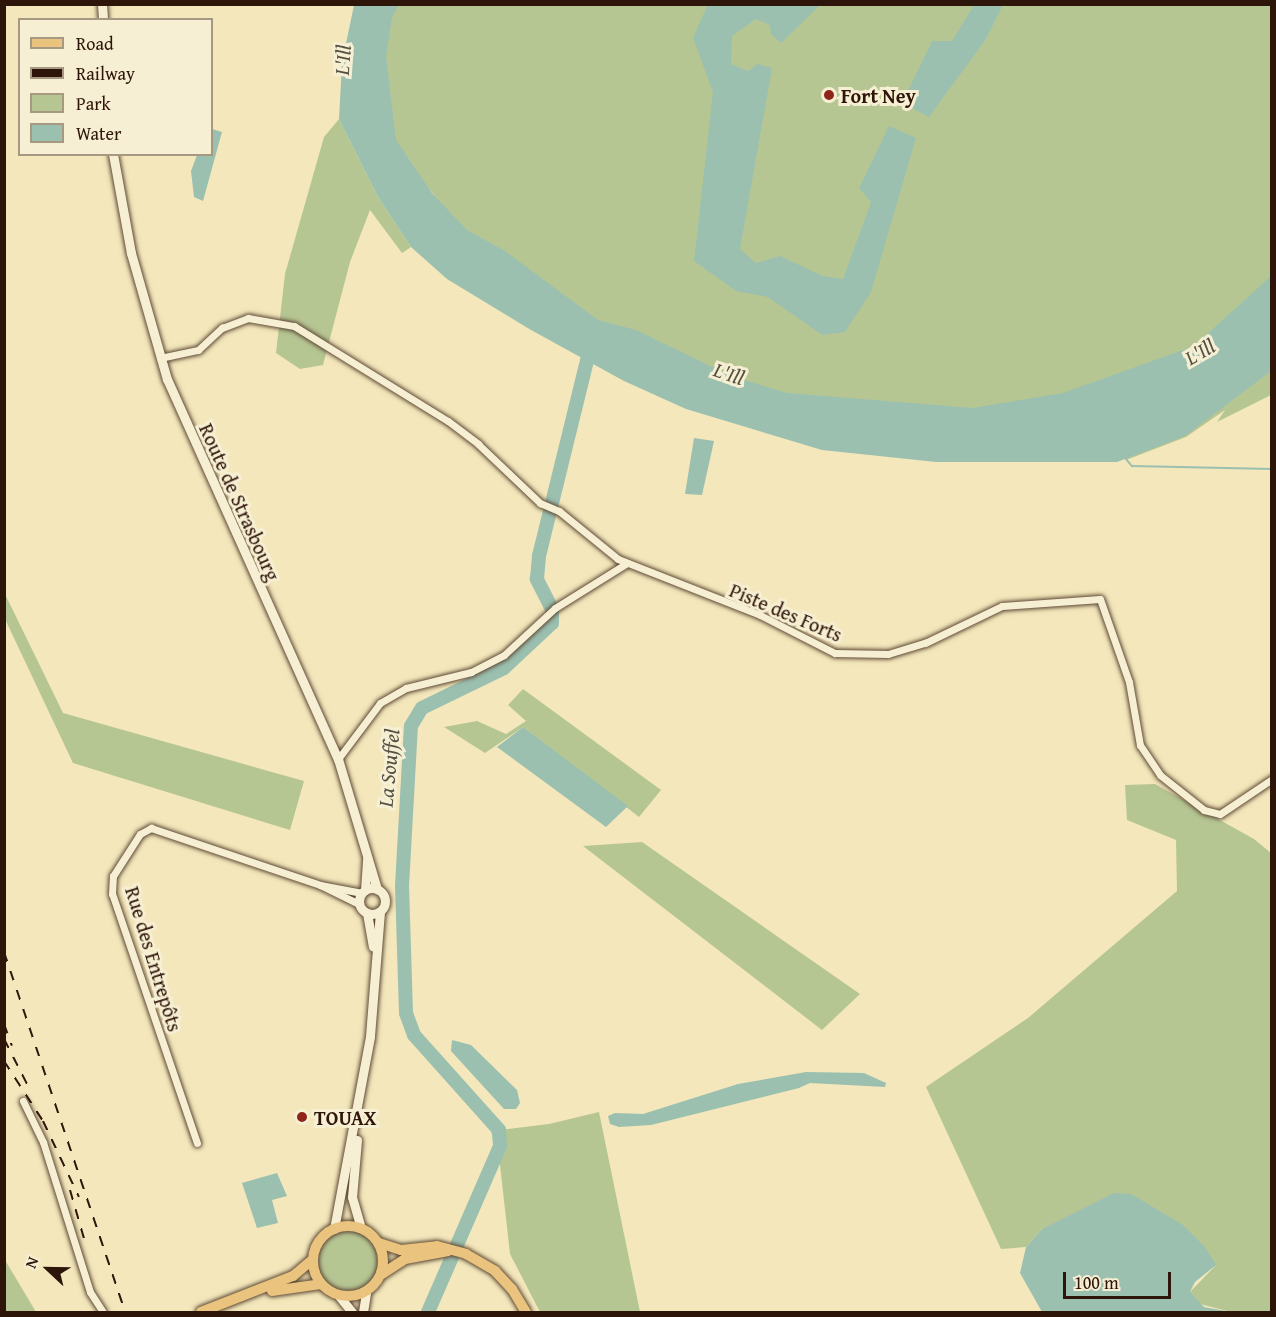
<!DOCTYPE html>
<meta charset="utf-8">
<style>
body{margin:0}
#map{position:relative;width:1276px;height:1317px;overflow:hidden;background:#f3e7bb;font-family:"Gentium Book Plus",serif}
div>[style]{position:absolute}
[style*='--x']{left:calc(var(--x)*1px);top:calc(var(--y)*1px);width:calc(var(--w)*1px);rotate:calc(var(--a)*1deg)}
.green>*{inset:0;background:#b6c693}
.round{border-radius:50%}
.water>*{inset:0;background:#9bc0b0}
.stream>*{height:2px;margin:-1px;padding:0 1px;transform-origin:1px;border-radius:1px;background:#9bc0b0}
.river>*{height:14px;margin:-7px;padding:0 7px;transform-origin:7px;border-radius:7px;background:#9bc0b0}
.roads{filter:drop-shadow(0 0 2px #5f4a36) drop-shadow(0 0 2px #5f4a36)}
.street>*{height:7px;margin:-3.5px;padding:0 3.5px;transform-origin:3.5px;border-radius:3.5px;background:#f7efd3}
.secondary>*{height:9px;margin:-4.5px;padding:0 4.5px;transform-origin:4.5px;border-radius:4.5px;background:#f7efd3}
.secondary>.ring{margin:-4.5px;padding:0;box-sizing:content-box;background:none;border:9px solid #f7efd3;border-radius:50%}
.primary>*{height:10px;margin:-5px;padding:0 5px;transform-origin:5px;border-radius:5px;background:#eac47e}
.primary>.ring{margin:-5px;padding:0;box-sizing:content-box;background:none;border:10px solid #eac47e;border-radius:50%}
.rail>*{height:2px;margin-top:-1px;transform-origin:0;background:repeating-linear-gradient(90deg,#2e1509 0 10px,transparent 0 20px)}
.dots>*{width:16px;height:16px;translate:-50% -50%;box-sizing:border-box;border:3px solid #f7efd3;border-radius:50%}
span{translate:-50% -50%;white-space:nowrap;text-align:center;line-height:1.15;-webkit-text-stroke:6px #f7efd3;paint-order:stroke}
.poi-label{font-size:20px;color:#2e1509;font-weight:700}
.left{translate:0 -50%;text-align:left}
.street-label{font-size:20px;color:#2e1509}
.water-label{font-size:21px;color:#545143;font-style:italic}
.frame{position:absolute;inset:0;border:6px solid #2e1509;pointer-events:none}
.legend{position:absolute;left:18px;top:18px;width:195px;height:138px;box-sizing:border-box;background:#f7efd3;border:2px solid #a79882;margin:0;padding:8px 10px;list-style:none;font-size:18px;color:#2e1509}
.legend li{display:flex;align-items:center;gap:12px;height:30px}
.legend b{width:30px;border:2px solid #a79882}
.north{position:absolute;left:18px;top:1239px;width:60px;height:60px;-webkit-text-stroke:4px #f7efd3;paint-order:stroke;rotate:292deg;font-size:16px;font-weight:700;line-height:24px;text-align:center;color:#2e1509}
.north::after{content:'';display:block;margin:auto;width:21px;height:27px;background:#2e1509;clip-path:polygon(50% 0,100% 100%,50% 72%,0 100%)}
.scale{position:absolute;left:1063px;top:1272px;width:108px;height:27px;box-sizing:border-box;border:3px solid #2e1509;border-top:0;padding-left:8px;font-size:18px;line-height:21px;white-space:nowrap;color:#2e1509;-webkit-text-stroke:4px #f7efd3;paint-order:stroke}
</style>
<div id="map">
<div class="green">
<div style="clip-path:polygon(385px 5px,1271px 5px,1271px 395px,1217px 422px,1225px 410px,1186px 437px,1126px 460px,1106px 416px,786px 410px,500px 276px,386px 136px)"></div>
<div style="clip-path:polygon(339px 119px,378px 197px,411px 247px,402px 253px,370px 210px,350px 262px,323px 365px,300px 369px,276px 353px,285px 274px,324px 137px)"></div>
<div style="clip-path:polygon(5px 594px,63px 713px,304px 781px,290px 830px,73px 763px,5px 619px)"></div>
<div style="clip-path:polygon(523px 689px,661px 790px,639px 817px,523px 727px,485px 753px,444px 727px,477px 721px,506px 734px,526px 721px,508px 705px)"></div>
<div style="clip-path:polygon(1155px 784px,1254px 839px,1271px 853px,1271px 1312px,1231px 1312px,1196px 1303px,1190px 1292px,1216px 1265px,1042px 1229px,1026px 1247px,1001px 1249px,926px 1087px,1028px 1018px,1177px 891px,1176px 840px,1127px 820px,1125px 785px)"></div>
<div style="clip-path:polygon(642px 842px,860px 994px,822px 1030px,583px 846px)"></div>
<div style="clip-path:polygon(599px 1112px,640px 1312px,540px 1312px,510px 1254px,500px 1165px,491px 1131px,549px 1124px)"></div>
<div class="round" style="left:316px;top:1230px;width:64px;height:64px"></div>
<div style="clip-path:polygon(5px 1260px,36px 1312px,5px 1312px)"></div>
</div>
<div class="water">
<div style="clip-path:polygon(708px 4px,820px 5px,781px 43px,771px 34px,770px 25px,756px 19px,732px 36px,731px 64px,748px 71px,757px 64px,772px 68px,740px 249px,756px 263px,780px 256px,823px 276px,843px 279px,871px 202px,859px 188px,889px 126px,916px 138px,871px 292px,845px 332px,822px 335px,768px 297px,736px 291px,694px 261px,713px 92px,693px 38px)"></div>
<div style="clip-path:polygon(354px 5px,399px 5px,392px 17px,386px 56px,396px 140px,432px 193px,467px 230px,505px 251px,598px 320px,636px 330px,731px 376px,787px 393px,972px 408px,1063px 393px,1194px 346px,1271px 276px,1271px 371px,1185px 436px,1117px 462px,936px 462px,822px 450px,686px 409px,624px 381px,531px 330px,447px 279px,411px 247px,378px 197px,339px 119px,342px 63px)"></div>
<div style="clip-path:polygon(974px 5px,1003px 5px,986px 39px,956px 80px,929px 117px,902px 103px,932px 41px,952px 41px)"></div>
<div style="clip-path:polygon(212px 129px,222px 132px,203px 201px,194px 197px,191px 171px,197px 155px,212px 154px)"></div>
<div style="clip-path:polygon(694px 438px,714px 441px,702px 495px,685px 494px)"></div>
<div style="clip-path:polygon(523px 727px,628px 806px,606px 827px,497px 747px)"></div>
<div style="clip-path:polygon(452px 1040px,471px 1045px,517px 1090px,520px 1103px,516px 1109px,504px 1109px,451px 1051px)"></div>
<div style="clip-path:polygon(806px 1072px,864px 1073px,886px 1083px,885px 1087px,810px 1083px,799px 1088px,651px 1125px,619px 1127px,610px 1124px,608px 1116px,615px 1113px,643px 1114px,738px 1084px)"></div>
<div style="clip-path:polygon(277px 1173px,287px 1196px,272px 1200px,278px 1223px,257px 1228px,242px 1183px)"></div>
<div style="clip-path:polygon(1114px 1193px,1131px 1194px,1183px 1225px,1205px 1247px,1216px 1265px,1195px 1282px,1190px 1292px,1204px 1307px,1231px 1312px,1042px 1312px,1020px 1273px,1026px 1247px,1042px 1229px)"></div>
</div>
<div class="stream">
<div style="--x:1125;--y:458;--w:11;--a:49"></div>
<div style="--x:1132;--y:466;--w:140;--a:1.2"></div>
</div>
<div class="river">
<div style="--x:457;--y:1245;--w:108;--a:-66.5"></div>
<div style="--x:500;--y:1146;--w:16;--a:-94"></div>
<div style="--x:499;--y:1130;--w:127;--a:-131.8"></div>
<div style="--x:414;--y:1035;--w:23;--a:-110"></div>
<div style="--x:406;--y:1013;--w:127;--a:-91.8"></div>
<div style="--x:402;--y:886;--w:160;--a:-86.8"></div>
<div style="--x:411;--y:726;--w:21;--a:-59"></div>
<div style="--x:422;--y:708;--w:91;--a:-26"></div>
<div style="--x:504;--y:668;--w:66;--a:-43.2"></div>
<div style="--x:552;--y:623;--w:14;--a:-90"></div>
<div style="--x:552;--y:609;--w:34;--a:-117"></div>
<div style="--x:537;--y:579;--w:23;--a:-85"></div>
<div style="--x:539;--y:556;--w:218;--a:-76.2"></div>
<div style="--x:428;--y:1312;--w:60;--a:-66.4"></div>
</div>
<div class="roads">
<div class="street">
<div style="--x:160;--y:358;--w:39;--a:-12"></div>
<div style="--x:198;--y:350;--w:33;--a:-43"></div>
<div style="--x:222;--y:328;--w:28;--a:-21"></div>
<div style="--x:248;--y:318;--w:47;--a:9.9"></div>
<div style="--x:294;--y:326;--w:181;--a:31.7"></div>
<div style="--x:448;--y:421;--w:38;--a:37"></div>
<div style="--x:478;--y:444;--w:86;--a:43.6"></div>
<div style="--x:540;--y:503;--w:21;--a:23"></div>
<div style="--x:559;--y:511;--w:76;--a:39.1"></div>
<div style="--x:618;--y:559;--w:153;--a:21.5"></div>
<div style="--x:760;--y:615;--w:84;--a:26.9"></div>
<div style="--x:835;--y:653;--w:53;--a:1.1"></div>
<div style="--x:888;--y:654;--w:39;--a:-17"></div>
<div style="--x:925;--y:643;--w:85;--a:-25.7"></div>
<div style="--x:1002;--y:606;--w:98;--a:-4.1"></div>
<div style="--x:1100;--y:599;--w:88;--a:70.7"></div>
<div style="--x:1129;--y:682;--w:64;--a:80.1"></div>
<div style="--x:1140;--y:745;--w:36;--a:56"></div>
<div style="--x:1160;--y:775;--w:56;--a:38.5"></div>
<div style="--x:1204;--y:810;--w:16;--a:14"></div>
<div style="--x:1220;--y:814;--w:63;--a:-33.9"></div>
<div style="--x:338;--y:759;--w:70;--a:-53.1"></div>
<div style="--x:380;--y:703;--w:30;--a:-30"></div>
<div style="--x:406;--y:688;--w:67;--a:-13.8"></div>
<div style="--x:471;--y:672;--w:37;--a:-27"></div>
<div style="--x:504;--y:655;--w:69;--a:-42.7"></div>
<div style="--x:555;--y:608;--w:85;--a:-32"></div>
<div style="--x:359;--y:904;--w:43;--a:-154"></div>
<div style="--x:320;--y:885;--w:43;--a:10.8"></div>
<div style="--x:23;--y:1101;--w:46;--a:64"></div>
<div style="--x:43;--y:1142;--w:157;--a:72.6"></div>
<div style="--x:90;--y:1292;--w:24;--a:57"></div>
<div style="--x:197;--y:1143;--w:263;--a:-108.8"></div>
<div style="--x:112;--y:894;--w:18;--a:-87"></div>
<div style="--x:113;--y:876;--w:50;--a:-57.3"></div>
<div style="--x:140;--y:834;--w:13;--a:-29"></div>
<div style="--x:151;--y:828;--w:178;--a:18.6"></div>
</div>
<div class="secondary">
<div style="--x:102;--y:4;--w:16;--a:86"></div>
<div style="--x:113;--y:154;--w:101;--a:79.7"></div>
<div style="--x:131;--y:253;--w:131;--a:74.1"></div>
<div style="--x:167;--y:379;--w:417;--a:65.8"></div>
<div style="--x:338;--y:759;--w:136;--a:73.3"></div>
<div class="ring" style="left:359px;top:888px;width:17px;height:17px"></div>
<div style="--x:365;--y:890;--w:32;--a:-86"></div>
<div style="--x:367;--y:913;--w:34;--a:80"></div>
<div style="--x:357;--y:1140;--w:57;--a:95"></div>
<div style="--x:352;--y:1197;--w:32;--a:74"></div>
<div style="--x:334;--y:1229;--w:196;--a:-79.4"></div>
<div style="--x:370;--y:1036;--w:125;--a:-85.4"></div>
<div style="--x:339;--y:1296;--w:21;--a:51"></div>
<div style="--x:363;--y:1312;--w:20;--a:-81"></div>
</div>
<div class="primary">
<div class="ring" style="left:313px;top:1226px;width:60px;height:60px"></div>
<div style="--x:379;--y:1243;--w:23;--a:18"></div>
<div style="--x:401;--y:1250;--w:36;--a:-6"></div>
<div style="--x:437;--y:1246;--w:30;--a:15"></div>
<div style="--x:466;--y:1254;--w:34;--a:30"></div>
<div style="--x:495;--y:1271;--w:25;--a:47"></div>
<div style="--x:512;--y:1289;--w:27;--a:59"></div>
<div style="--x:382;--y:1274;--w:27;--a:-33"></div>
<div style="--x:405;--y:1259;--w:44;--a:-10.5"></div>
<div style="--x:272;--y:1291;--w:49;--a:-8.1"></div>
<div style="--x:201;--y:1312;--w:99;--a:-21.4"></div>
<div style="--x:293;--y:1276;--w:26;--a:-40"></div>
</div>
</div>
<div class="rail">
<div style="--x:4;--y:952;--w:380;--a:71.4"></div>
<div style="--x:4;--y:1024;--w:23;--a:70"></div>
<div style="--x:4;--y:1039;--w:51;--a:62.9"></div>
<div style="--x:4;--y:1061;--w:72;--a:57"></div>
<div style="--x:43;--y:1121;--w:84;--a:64.7"></div>
<div style="--x:70;--y:1190;--w:54;--a:73.9"></div>
</div>
<div class="dots">
<div style="left:829px;top:95px;background:#8f2418"></div>
<div style="left:302px;top:1117px;background:#8f2418"></div>
</div>
<div class="poi-label">
<span class="left" style="left:841px;top:95px">Fort Ney</span>
<span class="left" style="left:314px;top:1117px">TOUAX</span>
</div>
<div class="street-label">
<span style="left:240px;top:502px;rotate:66deg">Route de Strasbourg</span>
<span style="left:786px;top:612px;rotate:23deg">Piste des Forts</span>
<span style="left:154px;top:959px;rotate:73deg">Rue des Entrepôts</span>
</div>
<div class="water-label">
<span style="left:343px;top:60px;rotate:-86deg">L'Ill</span>
<span style="left:1200px;top:352px;rotate:-30deg">L'Ill</span>
<span style="left:729px;top:374px;rotate:19deg">L'Ill</span>
<span style="left:389px;top:768px;rotate:-85deg">La Souffel</span>
</div>
<div class="frame"></div>
<ul class="legend">
<li><b style="height:8px;background:#eac47e"></b>Road</li>
<li><b style="height:8px;background:#2e1509"></b>Railway</li>
<li><b style="height:16px;background:#b6c693"></b>Park</li>
<li><b style="height:16px;background:#9bc0b0"></b>Water</li>
</ul>
<div class="north">N</div>
<div class="scale">100 m</div>
</div>
